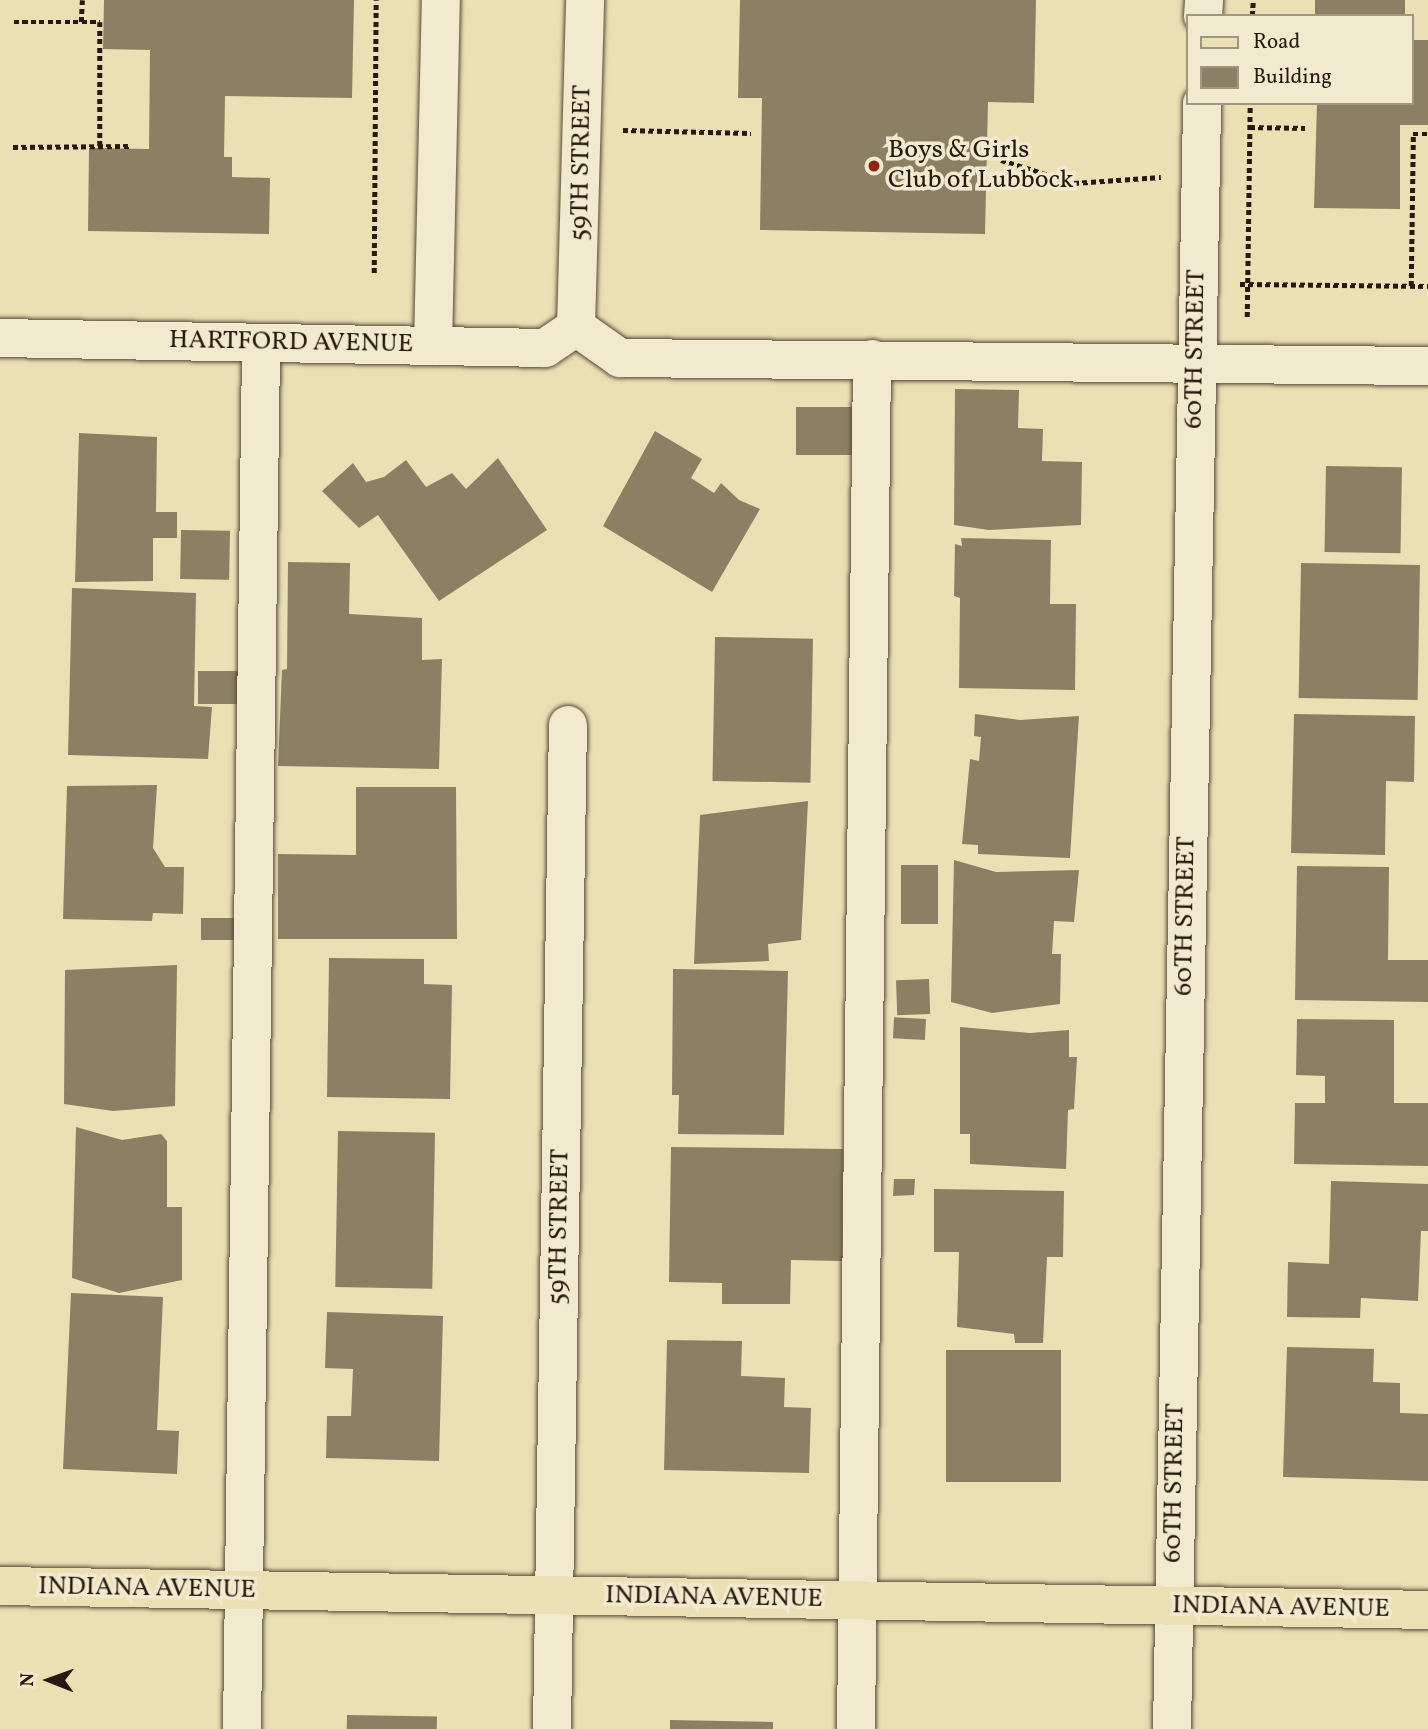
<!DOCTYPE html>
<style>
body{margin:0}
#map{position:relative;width:1428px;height:1729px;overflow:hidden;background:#ebdfb4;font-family:Vollkorn,serif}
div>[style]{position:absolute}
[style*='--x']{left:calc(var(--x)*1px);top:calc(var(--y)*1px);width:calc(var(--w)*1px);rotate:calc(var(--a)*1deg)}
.building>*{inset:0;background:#8c8064;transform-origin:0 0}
.path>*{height:4.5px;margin-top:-2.25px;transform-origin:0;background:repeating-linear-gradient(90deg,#26190d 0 5px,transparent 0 8.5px)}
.roads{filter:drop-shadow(0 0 2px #574a37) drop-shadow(0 0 2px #574a37)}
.minor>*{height:38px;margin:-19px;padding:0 19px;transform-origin:19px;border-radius:19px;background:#f2eace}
.major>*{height:38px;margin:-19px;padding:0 19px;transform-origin:19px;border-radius:19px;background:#ebdfb4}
.dots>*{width:19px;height:19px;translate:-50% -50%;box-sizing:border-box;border:4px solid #f2eace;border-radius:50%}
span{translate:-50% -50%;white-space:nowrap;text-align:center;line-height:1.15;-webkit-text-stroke:7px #f2eace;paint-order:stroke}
.poi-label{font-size:26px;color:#26190d}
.left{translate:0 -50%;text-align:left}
.street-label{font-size:26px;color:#26190d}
.legend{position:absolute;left:1186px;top:14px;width:228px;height:91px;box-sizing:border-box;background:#f2eace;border:2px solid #a09681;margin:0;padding:9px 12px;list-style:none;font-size:21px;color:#26190d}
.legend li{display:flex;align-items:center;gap:14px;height:35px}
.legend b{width:35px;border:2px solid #a09681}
.north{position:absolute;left:14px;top:1645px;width:70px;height:70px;-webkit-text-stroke:5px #f2eace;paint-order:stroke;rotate:271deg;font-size:19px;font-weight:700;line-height:28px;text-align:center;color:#26190d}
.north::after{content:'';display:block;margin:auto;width:24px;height:32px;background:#26190d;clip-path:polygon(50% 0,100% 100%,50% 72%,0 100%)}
</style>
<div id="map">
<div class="building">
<div style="clip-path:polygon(104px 0,354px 0,352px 98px,225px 96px,224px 157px,232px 157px,232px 177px,270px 178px,269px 234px,88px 231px,89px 148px,149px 149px,150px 50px,103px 49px)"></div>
<div style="clip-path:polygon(740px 0,1036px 0,1034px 103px,988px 102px,985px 234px,760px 230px,762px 98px,738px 98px)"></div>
<div style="left:1315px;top:0;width:90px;height:16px"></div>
<div style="clip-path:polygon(1412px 40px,1428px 40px,1428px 125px,1400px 125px,1400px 209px,1314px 208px,1317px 103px,1412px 103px)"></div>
<div style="clip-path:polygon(955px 389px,1019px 390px,1018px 428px,1043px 429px,1042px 461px,1082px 462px,1081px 525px,989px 530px,954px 525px)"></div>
<div style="left:796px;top:407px;width:57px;height:48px"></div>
<div style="clip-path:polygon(655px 431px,702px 459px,691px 478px,714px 493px,721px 483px,739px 500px,760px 509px,712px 592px,603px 526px)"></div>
<div style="clip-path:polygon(79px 433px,157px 437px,156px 512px,177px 512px,177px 538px,153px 538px,153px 581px,75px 582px)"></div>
<div style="clip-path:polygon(498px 458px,547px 530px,439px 601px,378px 515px,359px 528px,322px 491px,353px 463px,366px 482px,384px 477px,406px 460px,426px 487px,452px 473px,466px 489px)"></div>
<div style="left:1326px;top:466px;width:76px;height:86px;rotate:1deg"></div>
<div style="left:181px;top:530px;width:49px;height:49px;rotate:1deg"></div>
<div style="clip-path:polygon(961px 538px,1051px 540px,1050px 604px,1076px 604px,1075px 690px,959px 688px,960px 598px,954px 596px,955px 544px,962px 546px)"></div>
<div style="clip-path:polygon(288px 562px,350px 563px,349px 614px,422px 618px,422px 660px,442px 659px,439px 769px,278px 766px,282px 670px,287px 669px)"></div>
<div style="left:1301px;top:563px;width:119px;height:135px;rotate:1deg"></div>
<div style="clip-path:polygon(72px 588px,196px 593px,194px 706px,212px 707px,208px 759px,68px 755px)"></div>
<div style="left:715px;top:637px;width:98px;height:144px;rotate:1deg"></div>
<div style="left:198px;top:671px;width:41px;height:33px"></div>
<div style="clip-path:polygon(975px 714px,1020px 720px,1079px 716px,1070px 858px,978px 854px,978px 845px,962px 844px,970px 759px,979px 761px,981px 737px,974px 736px)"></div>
<div style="clip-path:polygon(1294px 714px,1415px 716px,1414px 782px,1386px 781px,1385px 855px,1291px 853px)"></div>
<div style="clip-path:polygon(157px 785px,153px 848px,165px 867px,184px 867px,183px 914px,153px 913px,152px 921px,63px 919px,67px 786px)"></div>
<div style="clip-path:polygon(356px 787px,456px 787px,457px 939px,278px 939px,278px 854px,356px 855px)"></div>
<div style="clip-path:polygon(808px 801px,801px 940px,768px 944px,769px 961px,694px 964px,700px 815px)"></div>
<div style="clip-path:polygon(954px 860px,996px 872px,1079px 870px,1074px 922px,1054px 921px,1052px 954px,1061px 954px,1060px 1004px,992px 1013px,951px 1002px)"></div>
<div style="left:901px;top:865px;width:37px;height:59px"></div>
<div style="clip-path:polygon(1297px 866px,1389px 867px,1388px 960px,1428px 960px,1428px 1002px,1295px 1000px)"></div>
<div style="left:201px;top:918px;width:41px;height:22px"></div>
<div style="clip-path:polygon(329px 958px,424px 959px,424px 984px,452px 985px,450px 1099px,327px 1097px)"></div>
<div style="clip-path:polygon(177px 965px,175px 1106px,113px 1111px,64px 1104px,65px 970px)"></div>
<div style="clip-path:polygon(673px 969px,788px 971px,784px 1135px,678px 1134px,679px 1095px,672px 1095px)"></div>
<div style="left:929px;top:979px;width:35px;height:33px;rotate:88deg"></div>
<div style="left:926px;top:1019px;width:21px;height:32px;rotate:93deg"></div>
<div style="clip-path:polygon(1297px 1019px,1394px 1020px,1394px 1103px,1428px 1103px,1428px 1166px,1294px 1164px,1295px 1103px,1325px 1103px,1325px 1076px,1296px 1075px)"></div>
<div style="clip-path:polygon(960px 1027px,1030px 1033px,1069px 1030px,1069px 1057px,1077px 1057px,1074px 1109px,1068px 1110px,1066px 1169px,970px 1164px,970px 1134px,960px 1134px)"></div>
<div style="clip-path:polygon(76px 1127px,122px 1140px,161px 1134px,167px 1141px,167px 1207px,182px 1207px,182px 1280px,119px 1293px,72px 1278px)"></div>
<div style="left:338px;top:1131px;width:97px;height:156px;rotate:1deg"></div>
<div style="clip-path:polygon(671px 1147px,843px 1149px,842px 1261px,791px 1260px,790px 1304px,722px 1304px,722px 1283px,669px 1282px)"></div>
<div style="clip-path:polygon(894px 1179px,915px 1179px,914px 1195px,893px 1196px)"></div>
<div style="clip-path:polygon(1331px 1181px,1428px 1184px,1428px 1231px,1421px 1231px,1418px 1301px,1361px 1298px,1360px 1318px,1287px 1317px,1288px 1262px,1329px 1264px)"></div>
<div style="clip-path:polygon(934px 1189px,1064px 1191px,1063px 1257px,1047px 1257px,1043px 1343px,1015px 1343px,1014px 1334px,957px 1327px,959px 1252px,934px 1252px)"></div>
<div style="clip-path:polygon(71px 1293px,163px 1297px,157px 1430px,179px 1431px,177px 1474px,63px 1469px)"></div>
<div style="clip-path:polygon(327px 1312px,443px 1316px,439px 1461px,326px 1458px,327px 1416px,351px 1416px,353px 1369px,325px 1368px)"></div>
<div style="clip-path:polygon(667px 1340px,742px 1341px,741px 1376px,785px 1378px,784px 1407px,811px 1408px,809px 1473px,664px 1470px)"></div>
<div style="clip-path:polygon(1287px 1347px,1374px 1349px,1373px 1382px,1400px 1383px,1400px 1413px,1428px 1414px,1428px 1481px,1283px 1477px)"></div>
<div style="left:946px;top:1350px;width:115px;height:132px"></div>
<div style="left:347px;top:1715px;width:90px;height:14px;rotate:1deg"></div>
<div style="clip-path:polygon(670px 1720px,773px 1722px,773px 1729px,670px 1729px)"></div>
</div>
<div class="path">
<div style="--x:1252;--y:16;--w:16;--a:-86"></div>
<div style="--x:14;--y:22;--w:86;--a:0"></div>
<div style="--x:100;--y:22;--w:124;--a:90"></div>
<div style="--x:81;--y:22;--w:22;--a:-87"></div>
<div style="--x:1250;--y:127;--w:55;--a:1"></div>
<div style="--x:623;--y:130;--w:128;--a:1.3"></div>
<div style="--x:13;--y:147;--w:119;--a:-0.5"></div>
<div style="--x:1001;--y:160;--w:77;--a:17.5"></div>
<div style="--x:1074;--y:183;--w:87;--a:-3.9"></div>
<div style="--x:374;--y:273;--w:273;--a:-89.6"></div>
<div style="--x:1240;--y:284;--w:188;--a:0.6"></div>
<div style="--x:1411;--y:286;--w:152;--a:-89.2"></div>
<div style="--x:1413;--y:134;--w:15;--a:0"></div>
<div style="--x:1247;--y:317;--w:214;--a:-89.2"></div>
</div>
<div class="roads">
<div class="minor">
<div style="--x:1203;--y:16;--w:16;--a:-86"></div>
<div style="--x:576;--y:327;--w:54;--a:35.2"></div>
<div style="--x:620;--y:358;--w:808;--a:0.57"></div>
<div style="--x:576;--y:327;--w:327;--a:-88.4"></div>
<div style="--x:0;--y:338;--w:545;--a:1.05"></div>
<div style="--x:545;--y:348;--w:37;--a:-34"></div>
<div style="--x:433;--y:346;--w:346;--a:-88.7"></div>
<div style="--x:242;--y:1729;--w:1386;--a:-89.21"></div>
<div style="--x:552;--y:1729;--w:1004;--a:-89.09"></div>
<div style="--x:856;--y:1729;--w:1370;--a:-89.33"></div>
<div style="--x:1172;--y:1729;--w:1626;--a:-88.94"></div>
</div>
<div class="major">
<div style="--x:0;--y:1586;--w:1428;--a:0.96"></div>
</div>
</div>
<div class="dots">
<div style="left:874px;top:166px;background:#8f2418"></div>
</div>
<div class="poi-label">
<span class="left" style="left:888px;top:166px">Boys &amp; Girls<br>Club of Lubbock</span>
</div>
<div class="street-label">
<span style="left:582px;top:163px;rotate:-89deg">59TH STREET</span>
<span style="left:291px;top:343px;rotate:1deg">HARTFORD AVENUE</span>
<span style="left:1196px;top:349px;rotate:-89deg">60TH STREET</span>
<span style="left:1186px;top:916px;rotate:-89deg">60TH STREET</span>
<span style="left:560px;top:1227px;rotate:-89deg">59TH STREET</span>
<span style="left:1175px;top:1483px;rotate:-89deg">60TH STREET</span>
<span style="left:147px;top:1589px;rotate:1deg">INDIANA AVENUE</span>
<span style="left:714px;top:1598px;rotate:1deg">INDIANA AVENUE</span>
<span style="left:1281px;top:1608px;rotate:1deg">INDIANA AVENUE</span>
</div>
<ul class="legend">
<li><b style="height:9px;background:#ebdfb4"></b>Road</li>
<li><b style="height:19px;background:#8c8064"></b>Building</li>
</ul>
<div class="north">N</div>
</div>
